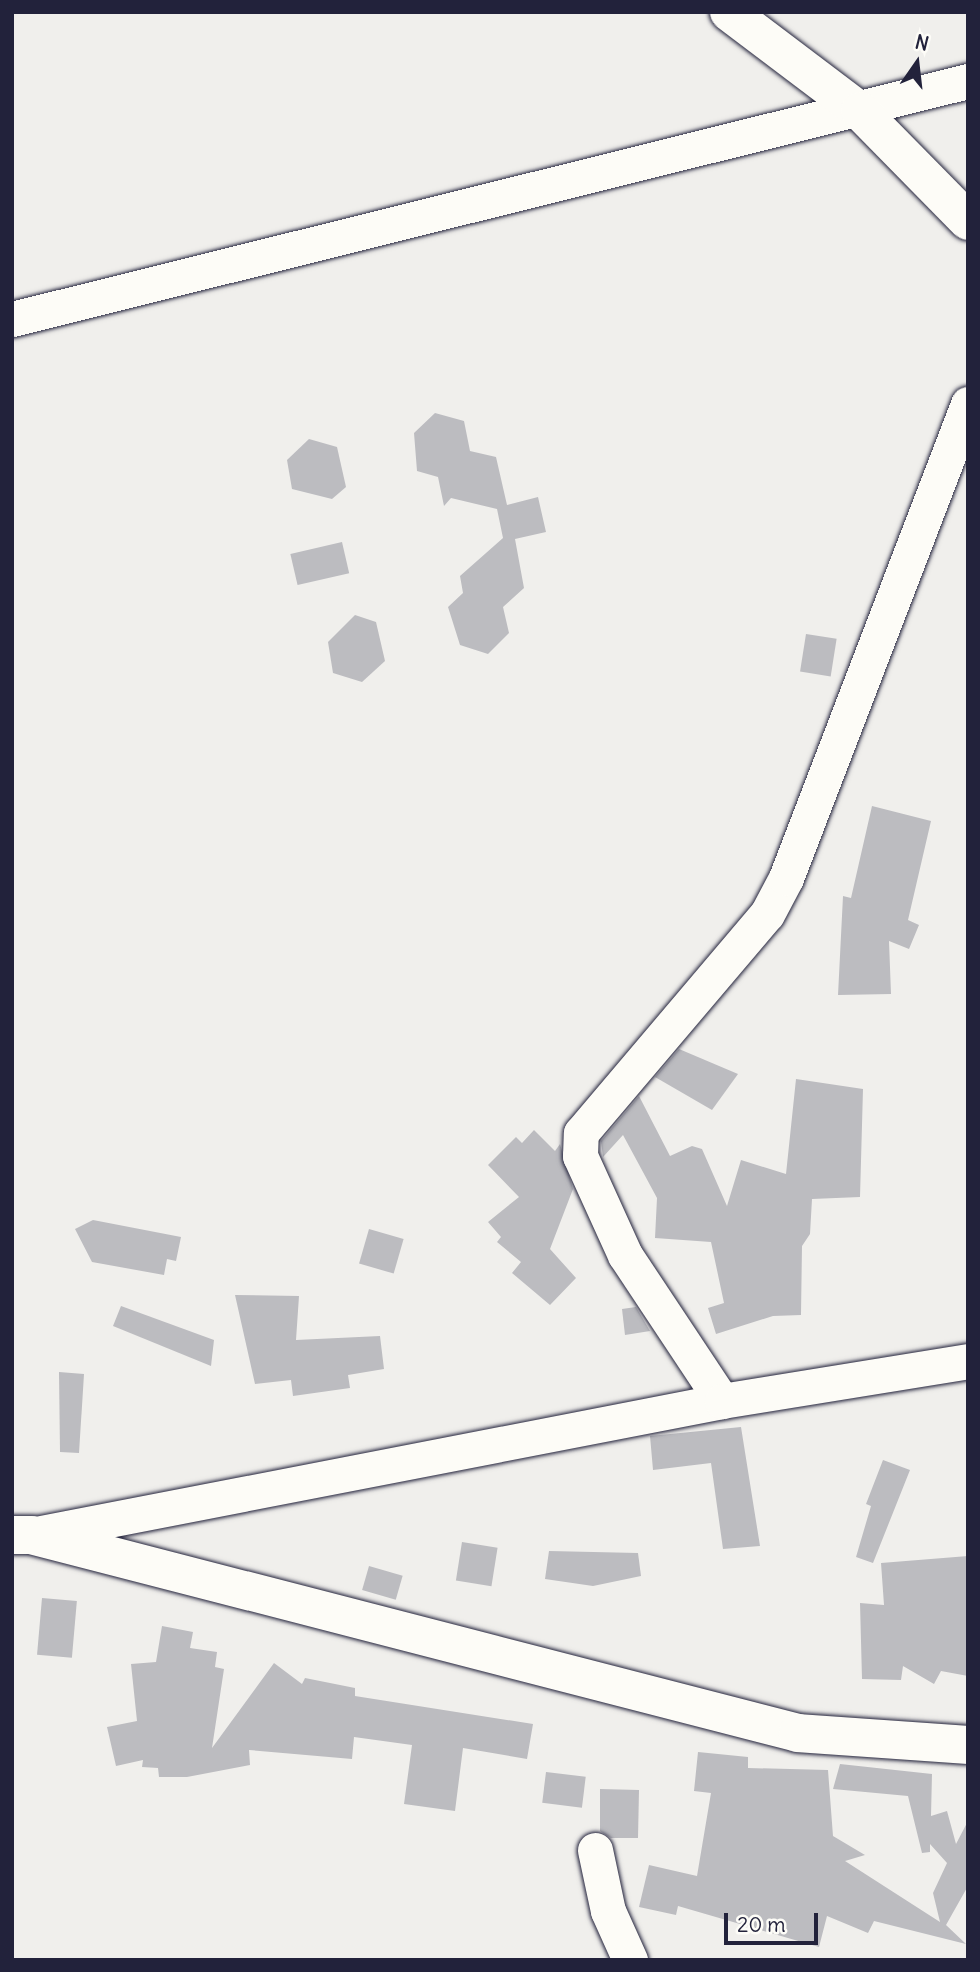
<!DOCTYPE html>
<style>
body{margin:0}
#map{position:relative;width:980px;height:1972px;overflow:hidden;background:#f0efec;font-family:Delius,sans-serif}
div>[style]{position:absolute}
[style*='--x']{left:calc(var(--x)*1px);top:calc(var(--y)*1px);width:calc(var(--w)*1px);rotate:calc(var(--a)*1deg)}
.building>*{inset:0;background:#bcbcc0;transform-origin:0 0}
.roads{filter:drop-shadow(0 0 2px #22223b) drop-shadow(0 0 2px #22223b)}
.street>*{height:35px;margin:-17.5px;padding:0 17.5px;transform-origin:17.5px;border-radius:17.5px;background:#fdfcf7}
.secondary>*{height:38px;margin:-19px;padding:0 19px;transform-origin:19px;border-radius:19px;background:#fdfcf7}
span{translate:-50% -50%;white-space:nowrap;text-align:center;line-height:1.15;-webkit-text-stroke:6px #fdfcf7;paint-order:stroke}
.frame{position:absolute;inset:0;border:14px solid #22223b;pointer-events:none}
.north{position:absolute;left:882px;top:28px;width:70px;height:70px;-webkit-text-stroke:5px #fdfcf7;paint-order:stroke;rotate:14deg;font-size:19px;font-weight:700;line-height:28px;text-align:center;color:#22223b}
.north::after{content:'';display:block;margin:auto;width:24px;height:32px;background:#22223b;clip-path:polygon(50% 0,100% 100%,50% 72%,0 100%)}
.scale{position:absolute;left:724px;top:1913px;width:94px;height:32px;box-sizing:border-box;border:4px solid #22223b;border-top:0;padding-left:9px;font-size:21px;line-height:24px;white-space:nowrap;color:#22223b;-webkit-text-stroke:5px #fdfcf7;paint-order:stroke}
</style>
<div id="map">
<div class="building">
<div style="clip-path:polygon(435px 413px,464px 421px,470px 451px,496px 457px,507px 505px,538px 497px,546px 532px,515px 539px,524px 588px,503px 607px,509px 633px,488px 654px,460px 645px,448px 607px,463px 593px,460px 576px,503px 538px,497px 509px,451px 498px,444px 506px,438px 477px,417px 471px,414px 433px)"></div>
<div style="clip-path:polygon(309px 439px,337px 447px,346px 487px,332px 499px,292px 489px,287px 460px)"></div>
<div style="left:342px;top:542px;width:32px;height:53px;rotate:77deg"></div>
<div style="clip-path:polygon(355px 615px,376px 622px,385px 661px,362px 682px,333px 673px,328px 642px)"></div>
<div style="left:806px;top:634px;width:31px;height:38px;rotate:9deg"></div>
<div style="clip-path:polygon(872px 806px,931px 821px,908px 920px,919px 925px,909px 949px,889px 941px,891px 994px,838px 995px,843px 896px,851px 898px)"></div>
<div style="clip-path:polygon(679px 1049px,738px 1074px,712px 1110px,655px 1077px)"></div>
<div style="clip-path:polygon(796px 1079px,863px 1089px,860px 1197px,812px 1199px,810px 1234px,802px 1246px,801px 1315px,773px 1316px,716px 1334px,708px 1308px,724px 1303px,711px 1242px,655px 1238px,657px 1198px,623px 1135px,603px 1157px,601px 1141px,639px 1096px,670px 1156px,692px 1146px,702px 1149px,727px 1206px,741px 1160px,786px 1174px)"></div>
<div style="clip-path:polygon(534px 1130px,555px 1151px,560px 1144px,573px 1189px,550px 1249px,576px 1278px,550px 1305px,512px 1273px,521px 1262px,497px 1242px,501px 1237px,488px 1222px,519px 1197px,488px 1165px,516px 1137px,522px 1143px)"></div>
<div style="clip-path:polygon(93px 1220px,181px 1237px,176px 1261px,167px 1259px,164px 1275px,92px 1262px,75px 1229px)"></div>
<div style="left:369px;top:1229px;width:36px;height:36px;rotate:16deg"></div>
<div style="clip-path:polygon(235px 1295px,299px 1296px,296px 1340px,380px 1336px,384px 1369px,348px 1375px,350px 1388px,293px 1396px,291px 1380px,255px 1384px)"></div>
<div style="clip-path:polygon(121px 1306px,214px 1340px,211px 1366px,113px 1326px)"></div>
<div style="clip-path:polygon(636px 1307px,650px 1331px,625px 1335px,622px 1309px)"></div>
<div style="clip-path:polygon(59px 1372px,84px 1374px,79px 1453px,60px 1452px)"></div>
<div style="clip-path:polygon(741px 1427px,760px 1546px,723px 1549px,711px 1463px,653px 1470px,650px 1436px)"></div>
<div style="clip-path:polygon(883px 1460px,910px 1470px,873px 1563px,856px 1557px,871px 1506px,866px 1504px)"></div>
<div style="left:462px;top:1542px;width:36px;height:39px;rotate:9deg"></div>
<div style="clip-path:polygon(549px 1551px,638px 1553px,641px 1576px,593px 1586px,545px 1579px)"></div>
<div style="clip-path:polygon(968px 1556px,968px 1676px,941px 1671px,934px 1684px,903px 1666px,901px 1680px,862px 1679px,860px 1603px,884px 1605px,881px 1563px)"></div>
<div style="left:369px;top:1566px;width:35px;height:25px;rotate:16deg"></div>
<div style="left:42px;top:1598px;width:35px;height:57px;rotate:5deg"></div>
<div style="clip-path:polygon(162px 1626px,193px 1632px,190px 1648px,217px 1652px,215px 1667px,224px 1669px,212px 1748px,274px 1663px,302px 1684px,305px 1678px,355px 1688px,355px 1696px,533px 1724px,527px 1759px,463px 1748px,455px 1811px,404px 1804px,412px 1745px,354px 1737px,352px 1759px,249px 1750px,250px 1765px,187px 1777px,159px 1777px,158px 1768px,142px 1767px,143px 1760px,116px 1766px,107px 1727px,137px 1721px,131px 1664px,156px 1662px)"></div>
<div style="clip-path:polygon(698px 1752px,748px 1757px,748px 1768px,828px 1770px,833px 1836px,865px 1855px,845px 1861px,940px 1922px,933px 1893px,947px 1863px,930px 1844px,930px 1852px,922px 1853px,908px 1796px,833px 1789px,840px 1764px,932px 1774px,931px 1816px,947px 1811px,956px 1844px,968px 1821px,968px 1886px,946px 1925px,966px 1944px,874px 1921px,868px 1933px,827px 1916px,819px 1947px,678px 1906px,676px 1915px,639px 1907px,649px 1865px,697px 1876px,711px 1793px,694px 1791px)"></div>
<div style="left:546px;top:1772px;width:40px;height:31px;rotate:7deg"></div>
<div style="clip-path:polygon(600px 1789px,639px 1790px,638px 1838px,611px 1838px,600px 1831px)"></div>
</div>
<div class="roads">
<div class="street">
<div style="--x:12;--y:319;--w:985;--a:-13.98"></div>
<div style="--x:722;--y:1401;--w:175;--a:-123.6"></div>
<div style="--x:625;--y:1255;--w:109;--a:-114.4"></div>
<div style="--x:580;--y:1156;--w:23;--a:-88"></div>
<div style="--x:581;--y:1133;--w:287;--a:-49.7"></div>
<div style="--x:767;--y:914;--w:41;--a:-62.2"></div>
<div style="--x:786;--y:878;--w:508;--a:-68.99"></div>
<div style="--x:31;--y:1535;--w:704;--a:-10.97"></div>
<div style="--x:722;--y:1401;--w:249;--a:-9.2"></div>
<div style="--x:595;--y:1850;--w:62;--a:78"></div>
<div style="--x:608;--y:1911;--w:54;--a:65.8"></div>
</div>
<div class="secondary">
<div style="--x:729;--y:12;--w:164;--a:37.1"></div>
<div style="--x:860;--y:111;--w:154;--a:45.5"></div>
<div style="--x:12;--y:1535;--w:19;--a:0"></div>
<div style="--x:31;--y:1535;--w:792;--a:14.47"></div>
<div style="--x:798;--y:1733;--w:170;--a:4"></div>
</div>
</div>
<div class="frame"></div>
<div class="north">N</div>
<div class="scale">20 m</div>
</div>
